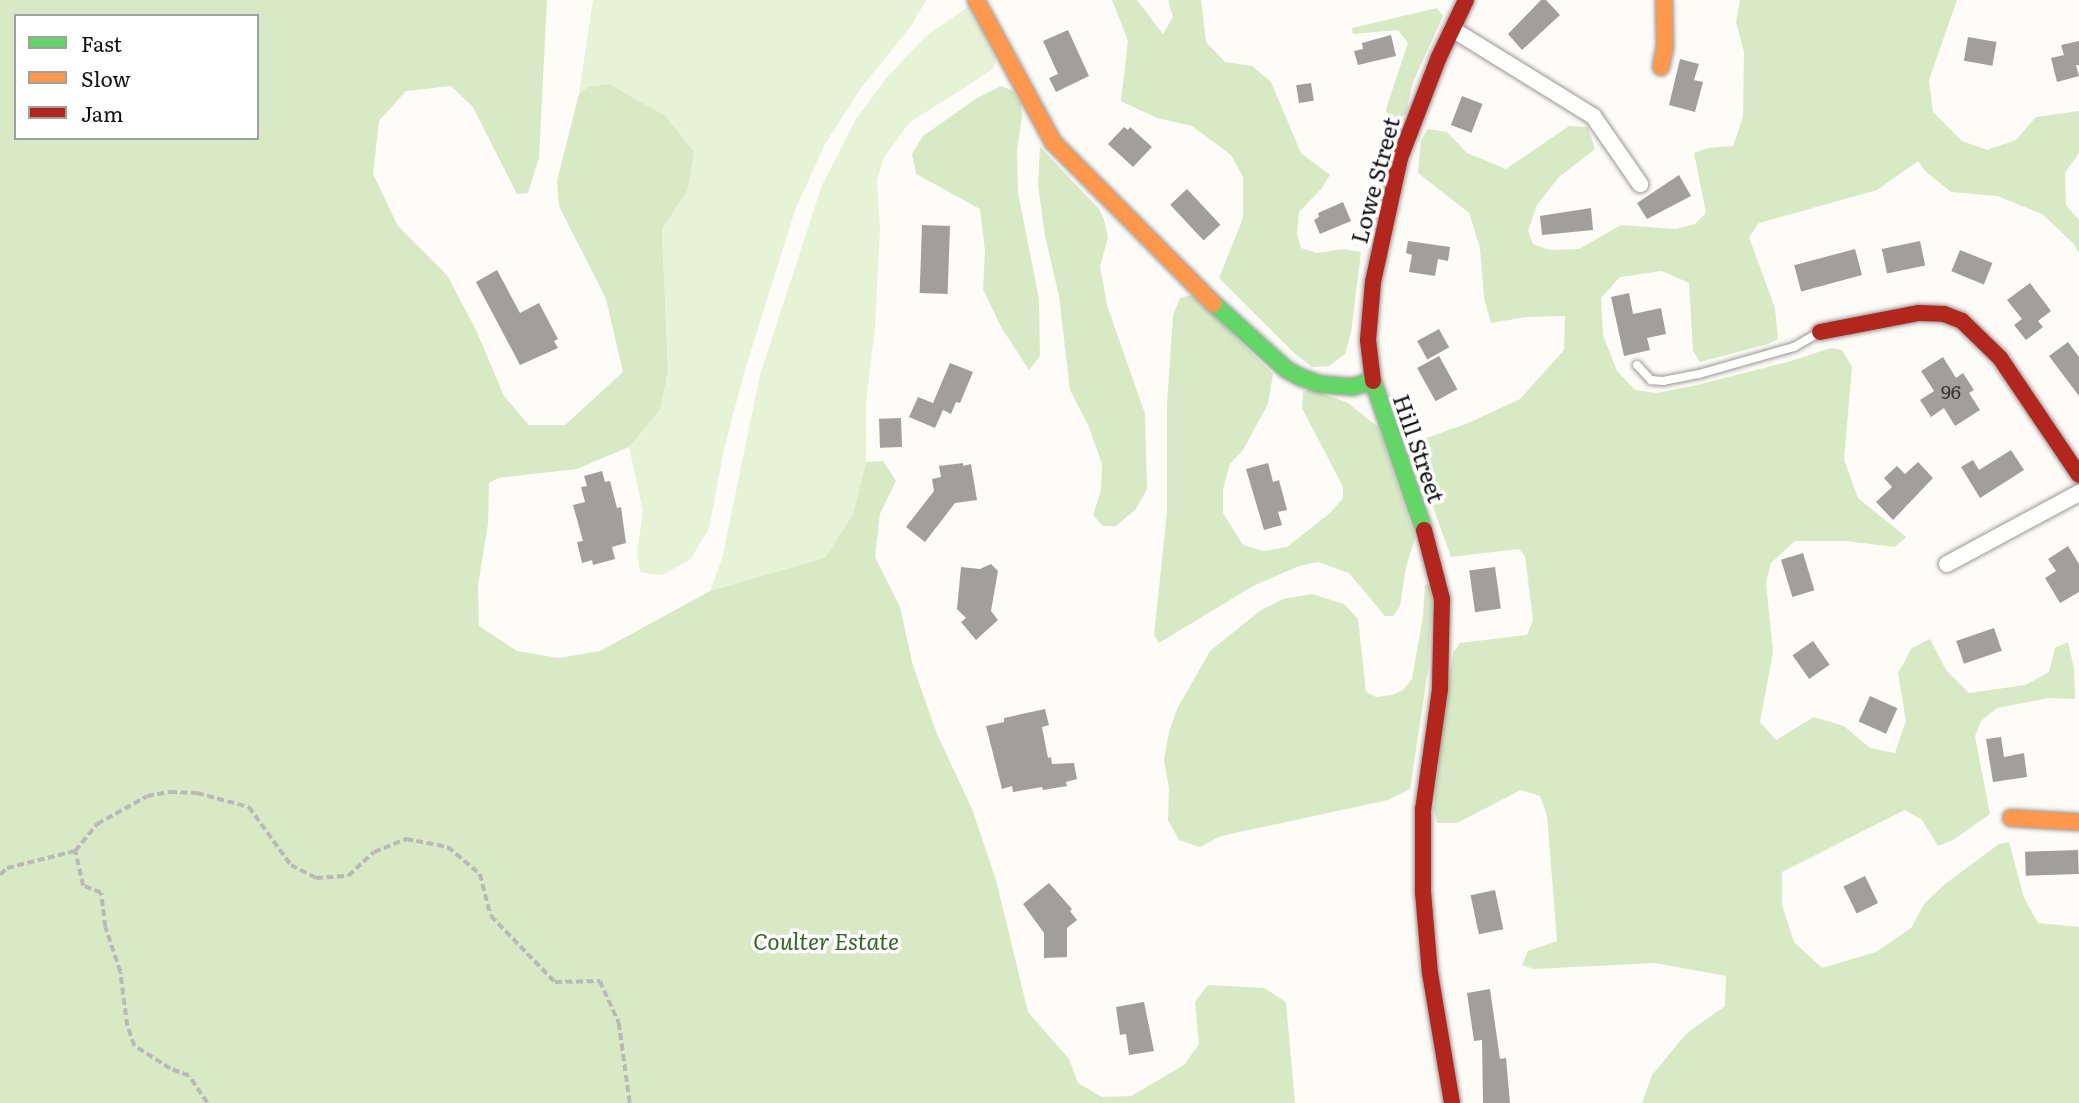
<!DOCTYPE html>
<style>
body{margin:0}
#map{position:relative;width:2079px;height:1103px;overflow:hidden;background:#fdfcf7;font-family:Literata,serif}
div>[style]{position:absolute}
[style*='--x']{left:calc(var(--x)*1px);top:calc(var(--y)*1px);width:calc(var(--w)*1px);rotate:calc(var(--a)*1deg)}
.green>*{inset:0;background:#e7f3d7}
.forest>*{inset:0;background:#d8eac5}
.building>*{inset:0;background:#a19f9c;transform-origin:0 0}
.path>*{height:3.5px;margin-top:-1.75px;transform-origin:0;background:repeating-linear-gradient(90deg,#b9b9b8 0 7px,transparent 0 10.5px)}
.roads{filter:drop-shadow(0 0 2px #979795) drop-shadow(0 0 2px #979795)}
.lane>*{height:8px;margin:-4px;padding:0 4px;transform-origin:4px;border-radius:4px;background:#fffffe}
.street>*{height:16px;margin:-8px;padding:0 8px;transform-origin:8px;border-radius:8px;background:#fffffe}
.fast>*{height:16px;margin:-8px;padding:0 8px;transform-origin:8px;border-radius:8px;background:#63d668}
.slow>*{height:16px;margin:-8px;padding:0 8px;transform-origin:8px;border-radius:8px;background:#ff974d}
.jam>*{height:16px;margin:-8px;padding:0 8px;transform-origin:8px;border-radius:8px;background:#b3261e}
span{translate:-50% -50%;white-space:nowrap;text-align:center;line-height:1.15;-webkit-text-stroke:7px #fff;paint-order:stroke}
.number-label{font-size:19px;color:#353434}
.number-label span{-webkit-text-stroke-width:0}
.street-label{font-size:23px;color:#111}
.park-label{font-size:23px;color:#2f6b1f;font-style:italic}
.legend{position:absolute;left:14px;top:14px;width:245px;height:126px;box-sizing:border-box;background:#fff;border:2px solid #a0a0a0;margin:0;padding:9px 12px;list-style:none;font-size:21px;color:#111}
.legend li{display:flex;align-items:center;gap:14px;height:35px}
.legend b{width:35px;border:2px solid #a0a0a0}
</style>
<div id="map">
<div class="green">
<div style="clip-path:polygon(593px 0,926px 0,912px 25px,861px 88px,825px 144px,795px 210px,745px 370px,724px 449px,709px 529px,690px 560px,662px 575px,640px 572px,637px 552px,643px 511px,629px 447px,660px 410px,668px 372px,662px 229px,687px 191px,588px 87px,579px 94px)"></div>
<div style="clip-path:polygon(969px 6px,996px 59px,993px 69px,909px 123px,883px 159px,877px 181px,880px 230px,875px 328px,866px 402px,866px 462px,853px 514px,825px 558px,710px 591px,722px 559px,760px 375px,822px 185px,856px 119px,888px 76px,926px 36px)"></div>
</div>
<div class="forest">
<div style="clip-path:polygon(evenodd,0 0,547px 0,539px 158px,528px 193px,517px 194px,473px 107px,451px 86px,406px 91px,379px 121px,373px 174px,398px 226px,447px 275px,476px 330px,504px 396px,529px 425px,565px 425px,623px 372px,606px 299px,559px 206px,557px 181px,579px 94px,588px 87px,609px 84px,665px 116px,694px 152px,687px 191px,662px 229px,668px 372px,660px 410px,629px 447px,577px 469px,498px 478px,489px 483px,488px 524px,478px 585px,479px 626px,517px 651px,559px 658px,600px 651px,710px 591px,825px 558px,853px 514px,866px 462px,883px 461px,896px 481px,880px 514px,875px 557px,900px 607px,913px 666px,937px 734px,972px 809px,996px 880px,1028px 1012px,1069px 1059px,1078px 1083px,1102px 1097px,1131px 1096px,1184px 1065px,1199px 1044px,1195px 1002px,1208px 985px,1264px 988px,1286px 1002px,1295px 1103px,0 1103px,0 0,16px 16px,257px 16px,257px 138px,16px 138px,16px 16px)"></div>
<div style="clip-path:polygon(1112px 0,1137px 0,1163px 34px,1173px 17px,1168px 0,1201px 0,1206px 42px,1225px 62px,1252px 66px,1271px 82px,1301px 153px,1330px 175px,1322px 188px,1299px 212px,1297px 234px,1301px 248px,1317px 253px,1343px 249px,1361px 252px,1351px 333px,1345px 354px,1329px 366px,1312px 367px,1295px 354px,1219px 278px,1243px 218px,1243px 177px,1231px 155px,1192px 126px,1157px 118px,1121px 101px,1128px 41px)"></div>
<div style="clip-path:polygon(1740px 0,1957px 0,1929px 80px,1933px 112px,1962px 141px,1987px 150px,2016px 140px,2036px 117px,2079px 111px,2079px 153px,2065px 173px,2066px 205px,2079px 220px,2079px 254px,2073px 243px,2042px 214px,1997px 196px,1951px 192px,1925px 171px,1918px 161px,1877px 190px,1759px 223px,1749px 237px,1775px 308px,1778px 339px,1768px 344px,1700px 362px,1693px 351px,1689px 283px,1662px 271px,1620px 277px,1601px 298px,1603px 335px,1617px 371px,1635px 390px,1656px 393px,1693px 386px,1791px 361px,1831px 348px,1842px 350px,1852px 367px,1844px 459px,1858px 498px,1906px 537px,1895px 547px,1845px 541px,1795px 541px,1771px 563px,1766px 582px,1773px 652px,1760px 722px,1776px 740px,1814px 717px,1844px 726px,1870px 748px,1895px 753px,1906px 721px,1898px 673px,1912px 648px,1930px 639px,1946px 670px,1969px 693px,2025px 685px,2049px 672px,2055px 648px,2068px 642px,2074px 668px,2075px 699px,2049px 698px,1997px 708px,1981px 721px,1975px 736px,1990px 814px,1953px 840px,1938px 846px,1922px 820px,1905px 810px,1782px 872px,1782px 905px,1794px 942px,1822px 968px,1876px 952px,1911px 928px,1924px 904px,1945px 884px,1999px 844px,2009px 842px,2024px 898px,2038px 923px,2079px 927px,2079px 1103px,1642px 1103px,1652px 1075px,1687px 1033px,1725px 1006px,1726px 976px,1655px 963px,1534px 969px,1522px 965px,1528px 951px,1557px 941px,1547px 816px,1540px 796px,1521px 790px,1457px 823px,1437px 823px,1434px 811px,1441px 736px,1453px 653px,1460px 643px,1527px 635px,1533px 620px,1525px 556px,1519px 549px,1451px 557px,1413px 451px,1415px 442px,1466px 424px,1520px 399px,1564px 350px,1565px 316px,1526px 317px,1491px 323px,1484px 298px,1480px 248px,1469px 213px,1418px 173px,1421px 140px,1428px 129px,1447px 132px,1467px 153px,1506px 169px,1569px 126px,1588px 127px,1595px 149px,1559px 177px,1537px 205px,1528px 231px,1533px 244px,1550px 250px,1579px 249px,1621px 225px,1675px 229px,1695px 224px,1706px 213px,1694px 153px,1708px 148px,1733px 146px,1743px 117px,1744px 52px,1736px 22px)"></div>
<div style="clip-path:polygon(1437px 8px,1443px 16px,1413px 82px,1406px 114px,1390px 124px,1386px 109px,1408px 43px,1398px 30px,1353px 34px,1352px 28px)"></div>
<div style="clip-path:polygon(1001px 86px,1013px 91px,1021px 103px,1022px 116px,1017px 150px,1018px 193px,1039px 299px,1040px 356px,1029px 370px,1001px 327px,983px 289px,985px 251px,980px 209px,916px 174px,912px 154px,923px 136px,977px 98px)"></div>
<div style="clip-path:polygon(1040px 147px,1099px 209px,1104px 219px,1108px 238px,1100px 266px,1107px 305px,1145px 414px,1147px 489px,1136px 509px,1116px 526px,1103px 526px,1093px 515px,1101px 491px,1102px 464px,1088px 425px,1070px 390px,1059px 296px,1045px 236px,1038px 185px)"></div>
<div style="clip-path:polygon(1192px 295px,1273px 374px,1268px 404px,1243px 450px,1230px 464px,1223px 489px,1223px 513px,1243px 545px,1264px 551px,1287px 547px,1329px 514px,1343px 498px,1343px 487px,1302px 408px,1303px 392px,1310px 389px,1348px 403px,1378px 427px,1415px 538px,1406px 567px,1400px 606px,1393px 616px,1385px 616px,1349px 573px,1318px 562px,1299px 566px,1253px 586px,1159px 643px,1154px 635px,1167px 512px,1167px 404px,1173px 315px,1180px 298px)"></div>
<div style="clip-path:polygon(1430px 584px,1432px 600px,1428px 670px,1410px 789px,1388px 800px,1221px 836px,1200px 847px,1179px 840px,1168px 820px,1169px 788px,1164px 760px,1169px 732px,1177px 709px,1210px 651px,1261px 610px,1283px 599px,1312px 594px,1344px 604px,1358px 619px,1366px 692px,1376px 697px,1392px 695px,1403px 690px,1412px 679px,1423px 616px,1425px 585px)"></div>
</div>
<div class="building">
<div style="clip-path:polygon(1541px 0,1546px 0,1560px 15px,1522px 50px,1508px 34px)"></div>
<div style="clip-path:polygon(1068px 30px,1089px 76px,1056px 92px,1049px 78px,1058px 74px,1043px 41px)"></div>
<div style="clip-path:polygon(1391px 35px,1396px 56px,1358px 65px,1354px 51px,1363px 49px,1362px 43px)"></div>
<div style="left:1968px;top:37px;width:29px;height:24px;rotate:10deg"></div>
<div style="clip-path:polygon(2079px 41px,2079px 65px,2076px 65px,2079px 76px,2057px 82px,2051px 58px,2064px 55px,2061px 45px)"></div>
<div style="clip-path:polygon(1680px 59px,1699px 64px,1694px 80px,1703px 82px,1695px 112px,1669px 105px)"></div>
<div style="left:1311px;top:83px;width:18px;height:15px;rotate:81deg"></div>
<div style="left:1462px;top:96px;width:22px;height:31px;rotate:21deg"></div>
<div style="clip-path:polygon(1124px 127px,1128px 130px,1130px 127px,1152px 147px,1133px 167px,1108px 144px)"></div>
<div style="clip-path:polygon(1679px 175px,1691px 196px,1647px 219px,1637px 203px)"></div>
<div style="left:1187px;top:189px;width:49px;height:23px;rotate:47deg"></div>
<div style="clip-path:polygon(1343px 202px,1351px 221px,1320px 234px,1314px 220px,1319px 217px,1318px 213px)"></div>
<div style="clip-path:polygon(1591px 208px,1593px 230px,1542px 235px,1540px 216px)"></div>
<div style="left:922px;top:225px;width:28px;height:68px;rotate:2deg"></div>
<div style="clip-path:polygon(1408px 241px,1450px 247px,1448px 261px,1438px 259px,1435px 276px,1409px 272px,1412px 255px,1406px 253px)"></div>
<div style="left:1920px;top:241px;width:25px;height:39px;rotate:78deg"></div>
<div style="left:1855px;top:249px;width:27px;height:63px;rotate:75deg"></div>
<div style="left:1960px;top:250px;width:35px;height:23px;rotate:22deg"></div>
<div style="clip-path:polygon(497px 270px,520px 313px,539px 303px,558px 339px,554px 341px,558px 348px,520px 365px,476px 282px)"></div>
<div style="clip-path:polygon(2030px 283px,2051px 311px,2038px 321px,2043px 327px,2026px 340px,2014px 325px,2022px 319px,2007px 300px)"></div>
<div style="clip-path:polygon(1629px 293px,1633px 314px,1661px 308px,1666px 334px,1647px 338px,1650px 350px,1624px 356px,1611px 297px)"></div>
<div style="left:1439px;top:329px;width:21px;height:25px;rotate:61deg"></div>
<div style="clip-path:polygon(2068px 342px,2079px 357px,2079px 396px,2049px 356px)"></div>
<div style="left:1439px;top:356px;width:38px;height:25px;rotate:61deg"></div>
<div style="clip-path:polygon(1943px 357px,1956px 378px,1963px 373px,1974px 390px,1969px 393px,1980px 410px,1955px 426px,1944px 408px,1931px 417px,1920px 400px,1934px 391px,1921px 371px)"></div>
<div style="clip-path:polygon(950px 363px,973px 372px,960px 403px,956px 402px,951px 414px,943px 410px,935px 428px,909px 417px,918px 397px,933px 403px)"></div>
<div style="left:901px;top:418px;width:29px;height:22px;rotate:88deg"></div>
<div style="clip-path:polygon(2011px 450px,2024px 470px,1980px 498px,1961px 467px,1973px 460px,1979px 470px)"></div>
<div style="clip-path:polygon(1918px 462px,1933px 478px,1893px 520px,1876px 502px,1892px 487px,1884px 478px,1897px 466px,1905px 474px)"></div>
<div style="clip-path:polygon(963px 463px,963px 466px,971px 464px,977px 500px,955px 503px,925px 542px,906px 527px,934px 491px,932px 479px,941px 477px,939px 466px)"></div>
<div style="clip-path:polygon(1268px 463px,1273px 482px,1279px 480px,1287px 510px,1278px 512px,1282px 525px,1264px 530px,1246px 469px)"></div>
<div style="clip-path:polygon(602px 471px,605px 482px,610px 481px,617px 508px,621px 507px,626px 543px,612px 547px,615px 559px,593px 565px,592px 560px,582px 563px,577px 542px,583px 541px,573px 505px,585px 502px,581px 487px,587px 486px,584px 476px)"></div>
<div style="clip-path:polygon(2068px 546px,2079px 564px,2079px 592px,2060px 603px,2045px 578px,2056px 571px,2048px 559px)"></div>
<div style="left:1803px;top:553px;width:39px;height:23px;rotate:73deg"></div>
<div style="clip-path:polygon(991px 564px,998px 571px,991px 611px,998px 620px,976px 640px,961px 622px,966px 618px,957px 609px,961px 567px,980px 569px)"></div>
<div style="left:1495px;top:567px;width:42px;height:26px;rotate:82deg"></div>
<div style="left:1994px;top:628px;width:24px;height:40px;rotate:71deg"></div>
<div style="left:1813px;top:641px;width:29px;height:25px;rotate:55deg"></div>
<div style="left:1870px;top:696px;width:30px;height:28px;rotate:24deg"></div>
<div style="clip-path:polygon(1045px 709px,1049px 725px,1042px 727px,1048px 758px,1051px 757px,1052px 764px,1074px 763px,1077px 779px,1066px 782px,1067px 786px,1043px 790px,1042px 787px,1013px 792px,1012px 786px,1002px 789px,986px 726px,1004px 722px,1004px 718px)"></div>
<div style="clip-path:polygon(2001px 737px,2004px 757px,2024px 753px,2027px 777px,1993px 782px,1986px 739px)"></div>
<div style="left:2078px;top:850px;width:24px;height:53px;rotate:88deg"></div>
<div style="left:1865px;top:876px;width:30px;height:24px;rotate:64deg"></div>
<div style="clip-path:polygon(1049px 883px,1072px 909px,1070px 911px,1077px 920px,1067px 928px,1067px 957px,1044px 958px,1044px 933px,1023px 904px)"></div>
<div style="left:1495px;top:890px;width:40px;height:25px;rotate:78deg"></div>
<div style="clip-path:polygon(1490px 989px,1500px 1059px,1506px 1058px,1510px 1103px,1483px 1103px,1482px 1040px,1474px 1041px,1467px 993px)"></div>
<div style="clip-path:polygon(1144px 1002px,1154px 1051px,1129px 1055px,1126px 1034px,1120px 1035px,1116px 1007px)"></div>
</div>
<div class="path">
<div style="--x:0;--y:875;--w:10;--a:-45"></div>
<div style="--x:7;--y:868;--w:70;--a:-14"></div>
<div style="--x:207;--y:1103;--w:32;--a:-124"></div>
<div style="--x:189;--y:1076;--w:20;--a:-160"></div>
<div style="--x:170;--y:1069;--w:43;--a:-147.4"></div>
<div style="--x:134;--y:1046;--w:21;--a:-109"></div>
<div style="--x:127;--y:1026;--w:54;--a:-97.4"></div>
<div style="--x:120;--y:972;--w:47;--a:-108.4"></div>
<div style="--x:105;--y:927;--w:34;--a:-97"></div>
<div style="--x:101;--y:893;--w:19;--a:-159"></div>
<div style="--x:83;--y:886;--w:36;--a:-103"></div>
<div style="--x:75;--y:851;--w:35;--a:-51"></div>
<div style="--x:97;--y:824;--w:57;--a:-29.2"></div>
<div style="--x:147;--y:796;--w:23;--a:-10"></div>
<div style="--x:170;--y:792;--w:27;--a:2"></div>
<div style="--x:197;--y:793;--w:54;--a:15.1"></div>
<div style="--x:249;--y:807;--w:72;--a:54.1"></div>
<div style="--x:291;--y:865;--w:28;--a:27"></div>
<div style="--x:316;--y:878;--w:32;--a:-4"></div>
<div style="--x:348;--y:876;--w:35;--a:-43"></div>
<div style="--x:374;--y:852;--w:35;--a:-22"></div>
<div style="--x:406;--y:839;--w:43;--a:10.8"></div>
<div style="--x:448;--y:847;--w:42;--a:40.2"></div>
<div style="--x:480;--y:874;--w:43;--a:75.3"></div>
<div style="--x:491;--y:916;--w:92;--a:45.9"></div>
<div style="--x:555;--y:982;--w:45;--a:-1.3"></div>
<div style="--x:600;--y:981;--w:46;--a:65.7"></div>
<div style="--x:619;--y:1023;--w:81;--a:82.2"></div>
</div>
<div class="roads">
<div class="lane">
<div style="--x:1637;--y:365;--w:21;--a:47"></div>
<div style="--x:1651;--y:380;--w:12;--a:5"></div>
<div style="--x:1663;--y:381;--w:37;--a:-11"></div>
<div style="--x:1699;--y:374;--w:99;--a:-15.9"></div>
<div style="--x:1794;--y:347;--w:28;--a:-30"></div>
</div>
<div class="street">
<div style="--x:1452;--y:29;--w:166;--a:31.7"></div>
<div style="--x:1593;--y:116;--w:83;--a:55.3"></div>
<div style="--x:1947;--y:564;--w:150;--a:-28.3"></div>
</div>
<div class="fast">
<div style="--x:1214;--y:304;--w:98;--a:42.1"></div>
<div style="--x:1287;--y:370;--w:15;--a:28"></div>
<div style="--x:1300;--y:377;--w:20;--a:20"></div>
<div style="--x:1319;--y:384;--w:33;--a:5"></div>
<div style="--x:1352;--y:387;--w:22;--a:-16"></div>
<div style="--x:1373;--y:381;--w:157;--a:71.1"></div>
</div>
<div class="slow">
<div style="--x:976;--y:0;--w:162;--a:61.5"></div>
<div style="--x:1053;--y:142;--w:228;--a:45.2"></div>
<div style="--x:1661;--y:67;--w:21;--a:-79"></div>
<div style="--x:1665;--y:46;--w:46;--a:-91.2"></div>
<div style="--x:2011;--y:818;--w:68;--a:3.4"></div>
</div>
<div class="jam">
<div style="--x:1820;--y:332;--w:101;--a:-10.9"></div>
<div style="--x:1919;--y:313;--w:25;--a:2"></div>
<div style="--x:1944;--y:314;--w:19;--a:21"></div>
<div style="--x:1962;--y:321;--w:53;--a:44.2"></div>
<div style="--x:2000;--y:358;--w:141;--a:56"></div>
<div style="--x:1373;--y:381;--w:41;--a:-97"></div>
<div style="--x:1368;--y:340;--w:58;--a:-85.1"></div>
<div style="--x:1373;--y:282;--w:127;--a:-77.7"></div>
<div style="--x:1400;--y:158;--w:108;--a:-68.9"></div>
<div style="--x:1439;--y:57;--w:63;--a:-64.7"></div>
<div style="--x:1424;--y:530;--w:71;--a:75.4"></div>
<div style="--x:1442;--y:599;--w:90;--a:91.3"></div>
<div style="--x:1440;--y:689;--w:122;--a:98"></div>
<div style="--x:1423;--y:810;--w:82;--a:90"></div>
<div style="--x:1423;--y:892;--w:81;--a:85.1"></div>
<div style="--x:1430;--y:973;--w:132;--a:80.4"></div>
</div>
</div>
<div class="number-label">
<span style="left:1951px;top:392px">96</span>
</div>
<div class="street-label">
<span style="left:1374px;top:180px;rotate:-75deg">Lowe Street</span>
<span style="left:1420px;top:448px;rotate:71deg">Hill Street</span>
</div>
<div class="park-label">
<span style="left:826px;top:940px">Coulter Estate</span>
</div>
<ul class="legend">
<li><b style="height:9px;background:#63d668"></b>Fast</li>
<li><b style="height:9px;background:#ff974d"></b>Slow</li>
<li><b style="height:9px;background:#b3261e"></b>Jam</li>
</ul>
</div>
